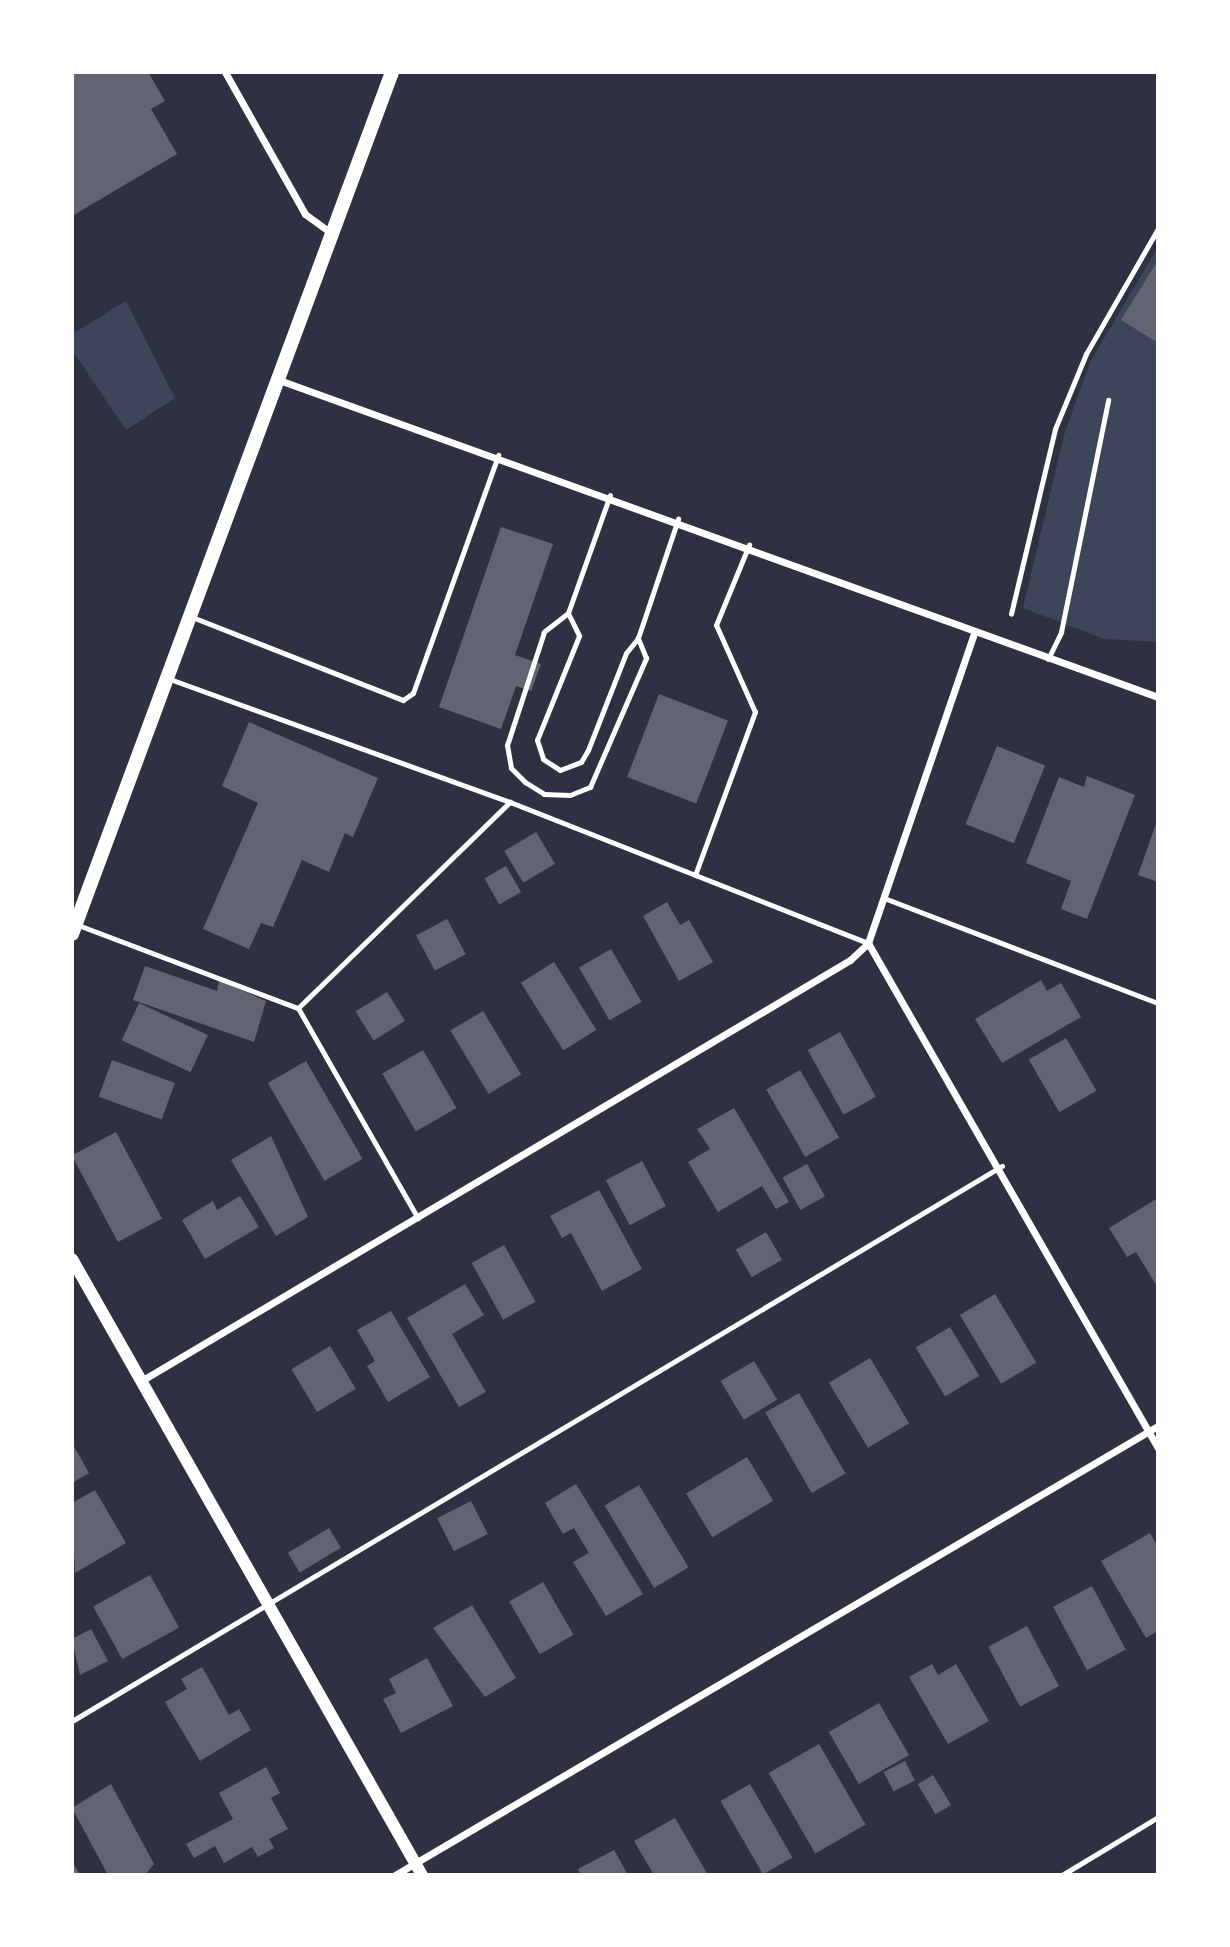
<!DOCTYPE html>
<style>
body{margin:0}
#map{position:relative;width:1230px;height:1947px;overflow:hidden;background:#2d3142;font-family:"Sofia Sans Condensed",sans-serif}
div>[style]{position:absolute}
[style*='--x']{left:calc(var(--x)*1px);top:calc(var(--y)*1px);width:calc(var(--w)*1px);rotate:calc(var(--a)*1deg)}
.green>*{inset:0;background:#3c4559}
.building>*{inset:0;background:#626471;transform-origin:0 0}
.path>*{height:4.5px;margin:-2.25px;padding:0 2.25px;transform-origin:2.25px;border-radius:2.25px;background:#fff}
.service>*{height:5px;margin:-2.5px;padding:0 2.5px;transform-origin:2.5px;border-radius:2.5px;background:#fff}
.minor>*{height:7px;margin:-3.5px;padding:0 3.5px;transform-origin:3.5px;border-radius:3.5px;background:#fff}
.tertiary>*{height:12px;margin:-6px;padding:0 6px;transform-origin:6px;border-radius:6px;background:#fff}
.secondary>*{height:14px;margin:-7px;padding:0 7px;transform-origin:7px;border-radius:7px;background:#fff}
span{translate:-50% -50%;white-space:nowrap;text-align:center;line-height:1.15;-webkit-text-stroke:6px #fff;paint-order:stroke}
.frame{position:absolute;inset:0;border:74px solid #fff;pointer-events:none}
</style>
<div id="map">
<div class="green">
<div style="clip-path:polygon(1158px 247px,1158px 642px,1104px 639px,1023px 608px,1064px 435px,1090px 362px)"></div>
<div style="clip-path:polygon(126px 301px,175px 398px,126px 430px,72px 350px,72px 334px)"></div>
</div>
<div class="building">
<div style="clip-path:polygon(72px 72px,148px 72px,165px 101px,151px 109px,177px 154px,72px 216px)"></div>
<div style="clip-path:polygon(1158px 260px,1158px 343px,1121px 320px)"></div>
<div style="clip-path:polygon(501px 527px,553px 544px,515px 655px,541px 664px,531px 691px,516px 686px,501px 729px,439px 707px)"></div>
<div style="left:659px;top:694px;width:74px;height:89px;rotate:21deg"></div>
<div style="clip-path:polygon(249px 722px,378px 778px,353px 837px,345px 833px,329px 872px,302px 860px,273px 927px,261px 923px,249px 949px,203px 929px,258px 803px,222px 786px)"></div>
<div style="left:997px;top:746px;width:52px;height:84px;rotate:22deg"></div>
<div style="clip-path:polygon(1087px 776px,1135px 795px,1087px 919px,1061px 909px,1071px 881px,1026px 863px,1059px 777px,1084px 787px)"></div>
<div style="clip-path:polygon(1158px 818px,1158px 882px,1138px 875px)"></div>
<div style="left:536px;top:832px;width:37px;height:37px;rotate:59deg"></div>
<div style="left:506px;top:866px;width:30px;height:25px;rotate:60deg"></div>
<div style="clip-path:polygon(667px 902px,680px 925px,689px 920px,713px 962px,679px 981px,643px 916px)"></div>
<div style="left:447px;top:919px;width:40px;height:35px;rotate:62deg"></div>
<div style="left:611px;top:949px;width:61px;height:37px;rotate:60deg"></div>
<div style="left:554px;top:962px;width:80px;height:39px;rotate:58deg"></div>
<div style="clip-path:polygon(145px 966px,217px 991px,219px 980px,266px 1001px,254px 1042px,133px 1000px)"></div>
<div style="clip-path:polygon(1041px 980px,1047px 991px,1061px 983px,1081px 1017px,1002px 1063px,975px 1019px)"></div>
<div style="left:387px;top:992px;width:34px;height:37px;rotate:58deg"></div>
<div style="left:139px;top:1003px;width:76px;height:41px;rotate:25deg"></div>
<div style="left:483px;top:1011px;width:74px;height:38px;rotate:59deg"></div>
<div style="left:840px;top:1032px;width:74px;height:37px;rotate:61deg"></div>
<div style="left:1066px;top:1038px;width:61px;height:43px;rotate:60deg"></div>
<div style="left:423px;top:1050px;width:67px;height:47px;rotate:60deg"></div>
<div style="left:112px;top:1060px;width:67px;height:39px;rotate:20deg"></div>
<div style="left:306px;top:1061px;width:113px;height:44px;rotate:60deg"></div>
<div style="left:800px;top:1070px;width:78px;height:39px;rotate:60deg"></div>
<div style="clip-path:polygon(734px 1108px,789px 1202px,776px 1209px,762px 1186px,718px 1212px,688px 1162px,710px 1149px,697px 1129px)"></div>
<div style="left:116px;top:1132px;width:98px;height:50px;rotate:62deg"></div>
<div style="clip-path:polygon(271px 1136px,308px 1217px,276px 1236px,231px 1160px)"></div>
<div style="left:642px;top:1161px;width:51px;height:41px;rotate:62deg"></div>
<div style="left:807px;top:1164px;width:37px;height:28px;rotate:61deg"></div>
<div style="clip-path:polygon(599px 1190px,642px 1269px,602px 1291px,571px 1233px,562px 1238px,550px 1216px)"></div>
<div style="clip-path:polygon(240px 1196px,259px 1227px,205px 1259px,182px 1220px,213px 1201px,217px 1210px)"></div>
<div style="clip-path:polygon(1158px 1198px,1158px 1288px,1136px 1252px,1127px 1257px,1109px 1228px)"></div>
<div style="left:766px;top:1232px;width:32px;height:35px;rotate:60deg"></div>
<div style="left:504px;top:1245px;width:65px;height:37px;rotate:61deg"></div>
<div style="clip-path:polygon(465px 1284px,484px 1315px,452px 1334px,486px 1392px,459px 1407px,407px 1318px)"></div>
<div style="left:995px;top:1294px;width:80px;height:41px;rotate:59deg"></div>
<div style="clip-path:polygon(391px 1311px,430px 1377px,388px 1402px,367px 1366px,375px 1361px,357px 1330px)"></div>
<div style="left:950px;top:1327px;width:57px;height:40px;rotate:59deg"></div>
<div style="left:330px;top:1346px;width:50px;height:45px;rotate:59deg"></div>
<div style="left:870px;top:1358px;width:76px;height:48px;rotate:59deg"></div>
<div style="left:754px;top:1361px;width:45px;height:39px;rotate:59deg"></div>
<div style="left:799px;top:1393px;width:93px;height:39px;rotate:60deg"></div>
<div style="clip-path:polygon(72px 1443px,89px 1473px,72px 1483px)"></div>
<div style="left:747px;top:1457px;width:51px;height:71px;rotate:59deg"></div>
<div style="clip-path:polygon(576px 1484px,643px 1594px,606px 1616px,573px 1562px,589px 1553px,574px 1528px,563px 1534px,545px 1503px)"></div>
<div style="left:639px;top:1485px;width:96px;height:40px;rotate:59deg"></div>
<div style="clip-path:polygon(95px 1490px,126px 1543px,75px 1573px,72px 1503px)"></div>
<div style="left:471px;top:1501px;width:37px;height:38px;rotate:63deg"></div>
<div style="left:329px;top:1528px;width:23px;height:48px;rotate:59deg"></div>
<div style="clip-path:polygon(1150px 1533px,1158px 1547px,1158px 1631px,1146px 1638px,1101px 1561px)"></div>
<div style="left:150px;top:1575px;width:60px;height:65px;rotate:61deg"></div>
<div style="left:543px;top:1582px;width:61px;height:39px;rotate:60deg"></div>
<div style="left:1092px;top:1586px;width:72px;height:44px;rotate:62deg"></div>
<div style="clip-path:polygon(472px 1605px,516px 1678px,485px 1697px,433px 1628px)"></div>
<div style="left:1027px;top:1626px;width:68px;height:44px;rotate:62deg"></div>
<div style="clip-path:polygon(91px 1629px,108px 1661px,80px 1675px,72px 1639px)"></div>
<div style="clip-path:polygon(427px 1658px,453px 1706px,401px 1733px,383px 1699px,396px 1693px,389px 1679px)"></div>
<div style="clip-path:polygon(932px 1664px,938px 1675px,956px 1664px,989px 1721px,948px 1744px,909px 1677px)"></div>
<div style="clip-path:polygon(202px 1667px,229px 1715px,239px 1709px,251px 1730px,200px 1761px,165px 1702px,187px 1689px,181px 1679px)"></div>
<div style="left:879px;top:1703px;width:60px;height:58px;rotate:60deg"></div>
<div style="left:819px;top:1744px;width:93px;height:58px;rotate:60deg"></div>
<div style="left:905px;top:1761px;width:22px;height:24px;rotate:63deg"></div>
<div style="clip-path:polygon(266px 1767px,280px 1793px,271px 1798px,288px 1829px,269px 1839px,274px 1848px,258px 1857px,252px 1847px,224px 1863px,215px 1846px,194px 1858px,186px 1844px,233px 1819px,219px 1793px)"></div>
<div style="left:933px;top:1775px;width:35px;height:18px;rotate:59deg"></div>
<div style="clip-path:polygon(111px 1784px,154px 1864px,145px 1875px,108px 1875px,72px 1808px)"></div>
<div style="left:750px;top:1784px;width:85px;height:34px;rotate:60deg"></div>
<div style="clip-path:polygon(675px 1818px,708px 1875px,654px 1875px,634px 1841px)"></div>
<div style="clip-path:polygon(614px 1850px,628px 1875px,581px 1875px,578px 1869px)"></div>
<div style="clip-path:polygon(72px 1861px,80px 1875px,72px 1875px)"></div>
</div>
<div class="path">
<div style="--x:1011;--y:614;--w:190;--a:-76.6"></div>
<div style="--x:1055;--y:429;--w:81;--a:-67.5"></div>
<div style="--x:1086;--y:354;--w:144;--a:-60.1"></div>
</div>
<div class="service">
<div style="--x:610;--y:495;--w:125;--a:109.6"></div>
<div style="--x:568;--y:613;--w:31;--a:142"></div>
<div style="--x:544;--y:632;--w:119;--a:108.1"></div>
<div style="--x:507;--y:745;--w:23;--a:80"></div>
<div style="--x:511;--y:768;--w:20;--a:45"></div>
<div style="--x:525;--y:782;--w:22;--a:32"></div>
<div style="--x:544;--y:794;--w:26;--a:2"></div>
<div style="--x:570;--y:795;--w:22;--a:-22"></div>
<div style="--x:590;--y:787;--w:141;--a:-66.5"></div>
<div style="--x:646;--y:658;--w:22;--a:-112"></div>
<div style="--x:568;--y:613;--w:25;--a:64"></div>
<div style="--x:579;--y:636;--w:112;--a:112"></div>
<div style="--x:537;--y:740;--w:20;--a:72"></div>
<div style="--x:543;--y:759;--w:20;--a:33"></div>
<div style="--x:560;--y:770;--w:22;--a:-21"></div>
<div style="--x:581;--y:762;--w:14;--a:-60"></div>
<div style="--x:588;--y:750;--w:104;--a:-68.6"></div>
<div style="--x:626;--y:653;--w:19;--a:-51"></div>
<div style="--x:638;--y:638;--w:126;--a:-71.4"></div>
<div style="--x:192;--y:617;--w:227;--a:21.5"></div>
<div style="--x:403;--y:700;--w:12;--a:-35"></div>
<div style="--x:413;--y:693;--w:253;--a:-70.3"></div>
<div style="--x:1048;--y:659;--w:30;--a:-64"></div>
<div style="--x:1061;--y:632;--w:237;--a:-78.5"></div>
<div style="--x:167;--y:678;--w:365;--a:19.9"></div>
<div style="--x:510;--y:802;--w:385;--a:21.5"></div>
<div style="--x:695;--y:875;--w:174;--a:-69.8"></div>
<div style="--x:755;--y:712;--w:95;--a:-114.1"></div>
<div style="--x:716;--y:625;--w:87;--a:-67.6"></div>
<div style="--x:884;--y:898;--w:293;--a:21"></div>
<div style="--x:78;--y:925;--w:235;--a:20.7"></div>
<div style="--x:298;--y:1008;--w:242;--a:60.3"></div>
<div style="--x:298;--y:1008;--w:296;--a:-44.2"></div>
<div style="--x:72;--y:1721;--w:1083;--a:-30.83"></div>
<div style="--x:1062;--y:1875;--w:112;--a:-31.1"></div>
</div>
<div class="minor">
<div style="--x:225;--y:72;--w:163;--a:60.6"></div>
<div style="--x:305;--y:214;--w:31;--a:36"></div>
<div style="--x:279;--y:380;--w:934;--a:19.83"></div>
<div style="--x:868;--y:943;--w:582;--a:60.13"></div>
<div style="--x:141;--y:1381;--w:825;--a:-30.7"></div>
<div style="--x:850;--y:960;--w:25;--a:-43"></div>
<div style="--x:868;--y:943;--w:328;--a:-71.1"></div>
<div style="--x:395;--y:1875;--w:885;--a:-30.48"></div>
</div>
<div class="tertiary">
<div style="--x:72;--y:1259;--w:708;--a:60.4"></div>
</div>
<div class="secondary">
<div style="--x:72;--y:934;--w:919;--a:-69.63"></div>
</div>
<div class="frame"></div>
</div>
